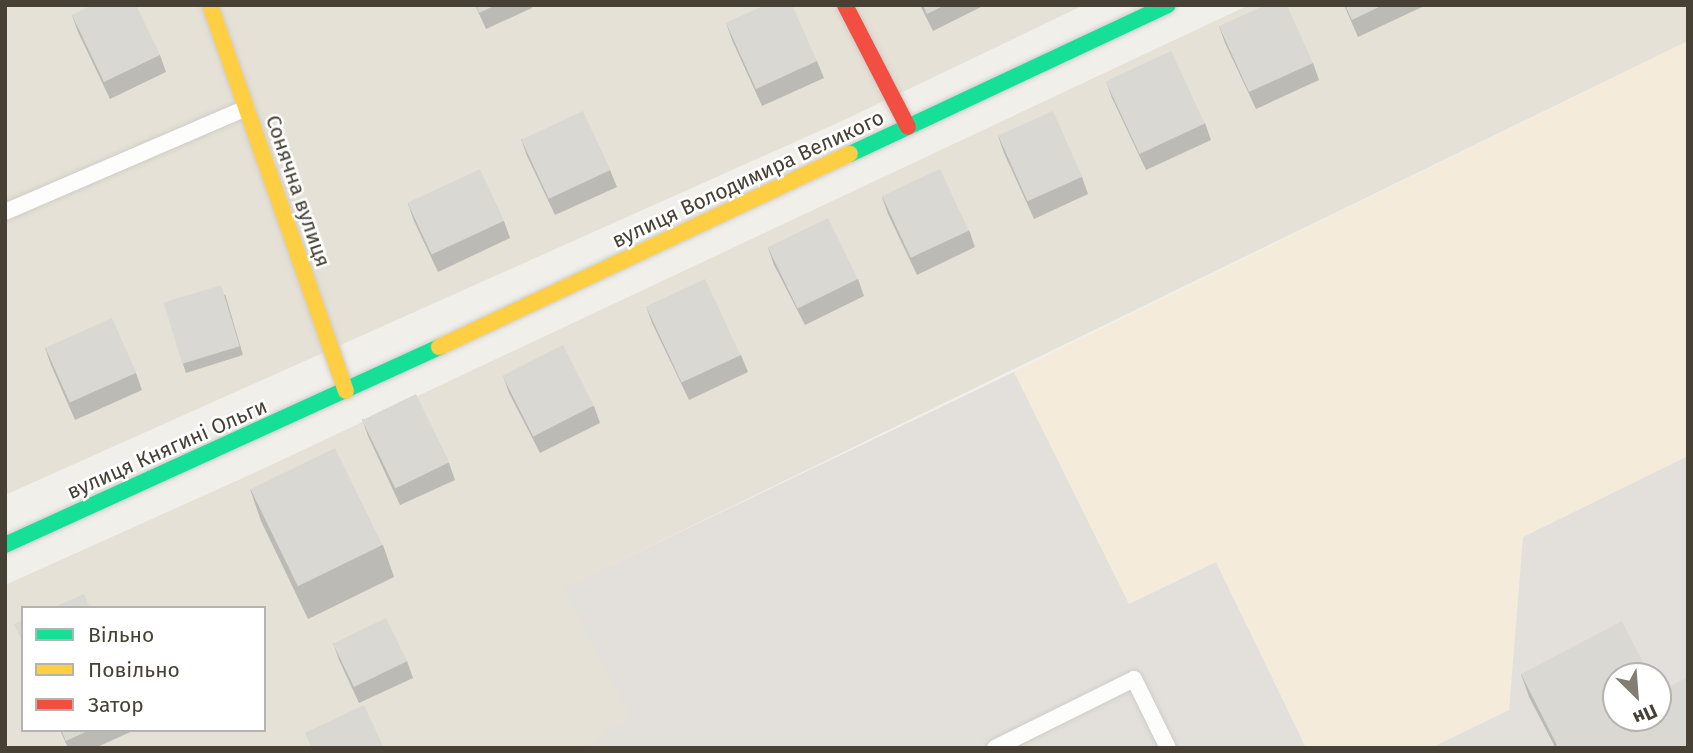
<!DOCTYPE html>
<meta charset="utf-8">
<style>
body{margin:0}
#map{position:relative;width:1693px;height:753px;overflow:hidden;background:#f0efea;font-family:"Fira Sans",sans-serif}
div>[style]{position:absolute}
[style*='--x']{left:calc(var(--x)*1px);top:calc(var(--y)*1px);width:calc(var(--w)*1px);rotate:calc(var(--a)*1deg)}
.residential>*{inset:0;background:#e5e1d6}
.commercial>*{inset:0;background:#f4ebdb}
.industrial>*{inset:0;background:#e3e0db}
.roads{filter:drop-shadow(0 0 2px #cecdc7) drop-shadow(0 0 2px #cecdc7)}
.lane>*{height:16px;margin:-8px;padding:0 8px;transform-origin:8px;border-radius:8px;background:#fdfdfc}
.fast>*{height:16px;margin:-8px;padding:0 8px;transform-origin:8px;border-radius:8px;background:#16e098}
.slow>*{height:16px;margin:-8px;padding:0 8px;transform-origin:8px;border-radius:8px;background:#ffcf43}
.jam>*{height:16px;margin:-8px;padding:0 8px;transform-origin:8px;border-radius:8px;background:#f24e42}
.wall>*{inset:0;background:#bbbab5}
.building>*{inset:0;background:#dad8d2;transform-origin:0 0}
span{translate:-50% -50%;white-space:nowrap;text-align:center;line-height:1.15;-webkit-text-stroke:5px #fff;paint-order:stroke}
.street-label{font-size:21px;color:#474135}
.frame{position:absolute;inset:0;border:7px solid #474135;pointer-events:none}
.legend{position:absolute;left:21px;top:606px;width:245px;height:126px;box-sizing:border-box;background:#fff;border:2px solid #b5b3ae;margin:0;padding:9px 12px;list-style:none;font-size:21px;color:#474135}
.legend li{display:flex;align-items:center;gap:14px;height:35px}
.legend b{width:35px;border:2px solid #b5b3ae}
.north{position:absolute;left:1602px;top:662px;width:70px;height:70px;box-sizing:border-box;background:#fff;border:2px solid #b5b3ae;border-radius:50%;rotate:155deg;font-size:19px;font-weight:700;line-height:28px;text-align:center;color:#474135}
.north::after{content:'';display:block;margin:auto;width:24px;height:32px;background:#827e74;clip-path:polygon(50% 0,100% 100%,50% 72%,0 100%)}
</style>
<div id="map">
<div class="residential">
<div style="clip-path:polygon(5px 5px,1084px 5px,844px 120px,5px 495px)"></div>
<div style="clip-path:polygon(evenodd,1249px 5px,1688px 5px,1688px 41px,564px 588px,631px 718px,583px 748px,5px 748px,5px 585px,254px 473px,1249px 5px,23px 608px,264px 608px,264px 730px,23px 730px,23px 608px)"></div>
</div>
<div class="commercial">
<div style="clip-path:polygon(1688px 41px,1688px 456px,1523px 537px,1509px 710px,1431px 748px,1306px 748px,1216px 563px,1129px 604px,1014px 372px)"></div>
</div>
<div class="industrial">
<div style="clip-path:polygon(1014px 372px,1129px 604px,1216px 562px,1306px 748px,583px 748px,630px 717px,563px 588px)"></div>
<div style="clip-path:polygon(evenodd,1688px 456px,1688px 748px,1431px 748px,1509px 710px,1523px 537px,1688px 456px,1616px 676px,1658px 676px,1658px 718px,1616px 718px,1616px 676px)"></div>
</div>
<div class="roads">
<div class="lane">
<div style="--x:5;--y:212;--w:262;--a:-23.3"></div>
<div style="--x:995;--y:748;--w:155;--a:-26.4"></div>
<div style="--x:1134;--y:679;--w:77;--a:63.8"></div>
</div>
<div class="fast">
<div style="--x:850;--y:154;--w:351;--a:-25.1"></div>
<div style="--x:5;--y:545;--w:477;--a:-24.5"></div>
</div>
<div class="slow">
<div style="--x:210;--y:5;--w:409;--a:70.6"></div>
<div style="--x:439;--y:347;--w:454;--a:-25.2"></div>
</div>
<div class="jam">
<div style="--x:845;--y:5;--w:137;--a:62.7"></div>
</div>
</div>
<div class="wall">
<div style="clip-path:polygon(475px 5px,531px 5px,532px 8px,486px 29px)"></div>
<div style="clip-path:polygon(920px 5px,985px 5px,933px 31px)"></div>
<div style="clip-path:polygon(1344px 5px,1422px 5px,1422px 7px,1358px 37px)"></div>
<div style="clip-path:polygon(72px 15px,160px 55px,166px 72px,110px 99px,78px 32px)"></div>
<div style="clip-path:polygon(726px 23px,817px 61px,824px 78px,762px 106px,732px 40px)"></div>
<div style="clip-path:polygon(1219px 26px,1313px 63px,1319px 80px,1256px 109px,1225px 43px)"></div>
<div style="clip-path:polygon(1106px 81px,1205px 123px,1211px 140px,1146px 170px,1112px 98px)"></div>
<div style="clip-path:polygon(998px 136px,1082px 177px,1088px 194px,1034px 219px,1004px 153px)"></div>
<div style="clip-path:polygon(521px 139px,610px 170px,617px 187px,555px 215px,527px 156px)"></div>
<div style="clip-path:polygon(882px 197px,969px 230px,975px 247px,917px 275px,888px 214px)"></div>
<div style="clip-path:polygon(408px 204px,504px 221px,510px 238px,438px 272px,414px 221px)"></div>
<div style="clip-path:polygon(768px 248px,858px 279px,864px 296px,805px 325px,774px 265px)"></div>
<div style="clip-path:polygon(225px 294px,243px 355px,186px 373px,183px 364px)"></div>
<div style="clip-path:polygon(646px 306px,741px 355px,748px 372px,689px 400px,652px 323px)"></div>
<div style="clip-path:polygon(45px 348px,136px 373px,142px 390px,75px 420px,51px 365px)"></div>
<div style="clip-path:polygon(503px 376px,594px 406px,600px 423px,540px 453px,509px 393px)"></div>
<div style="clip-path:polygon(362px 419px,449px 463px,455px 480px,400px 505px,368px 436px)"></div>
<div style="clip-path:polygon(250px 489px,383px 545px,394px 577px,308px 619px,261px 521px)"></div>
<div style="clip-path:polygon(333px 643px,407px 661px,413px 678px,359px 703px,339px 660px)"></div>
<div style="clip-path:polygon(1521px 674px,1659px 692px,1555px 747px,1529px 697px)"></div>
<div style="clip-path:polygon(60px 730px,135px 730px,95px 748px,68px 748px)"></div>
</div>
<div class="building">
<div style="clip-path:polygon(92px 5px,136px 5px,160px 55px,104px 82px,72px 15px)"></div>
<div style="clip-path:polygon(476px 5px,496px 5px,479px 13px)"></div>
<div style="clip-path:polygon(765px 5px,792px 5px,817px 61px,756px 89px,726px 23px)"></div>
<div style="clip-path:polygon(923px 5px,945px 5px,927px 14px)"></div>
<div style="clip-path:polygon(1266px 5px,1287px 5px,1313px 63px,1249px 92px,1219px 26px)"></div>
<div style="clip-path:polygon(1345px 5px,1383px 5px,1352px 20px)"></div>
<div style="left:1171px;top:51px;width:80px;height:72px;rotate:65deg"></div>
<div style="left:583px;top:111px;width:65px;height:68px;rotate:65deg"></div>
<div style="left:1053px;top:111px;width:72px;height:60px;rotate:66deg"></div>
<div style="left:480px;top:169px;width:57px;height:80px;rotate:65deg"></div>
<div style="left:940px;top:169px;width:68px;height:64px;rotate:65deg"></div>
<div style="left:828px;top:218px;width:68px;height:67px;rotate:64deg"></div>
<div style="left:705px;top:279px;width:84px;height:65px;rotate:65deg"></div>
<div style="left:221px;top:285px;width:64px;height:60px;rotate:73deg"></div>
<div style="left:112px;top:318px;width:60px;height:73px;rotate:66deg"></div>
<div style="left:563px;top:345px;width:68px;height:68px;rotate:63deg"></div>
<div style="left:416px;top:394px;width:76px;height:60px;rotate:64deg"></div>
<div style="left:335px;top:448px;width:108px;height:94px;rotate:64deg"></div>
<div style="clip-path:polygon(84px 594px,90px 608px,52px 608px)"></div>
<div style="left:386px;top:618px;width:48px;height:59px;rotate:64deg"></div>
<div style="clip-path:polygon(23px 620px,23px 643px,14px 624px)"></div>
<div style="clip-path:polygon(1622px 621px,1650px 676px,1616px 676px,1616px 718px,1658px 718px,1658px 691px,1659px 692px,1688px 677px,1688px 748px,1552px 748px,1557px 745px,1521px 674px)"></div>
<div style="clip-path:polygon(364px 705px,384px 748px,312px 748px,305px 733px)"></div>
<div style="clip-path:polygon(61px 730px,90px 730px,66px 741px)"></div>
</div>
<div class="street-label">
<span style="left:748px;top:179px;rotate:-25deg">вулиця Володимира Великого</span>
<span style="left:298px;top:191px;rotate:71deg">Сонячна вулиця</span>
<span style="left:167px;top:449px;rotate:-24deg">вулиця Княгині Ольги</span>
</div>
<div class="frame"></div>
<ul class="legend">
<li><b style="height:9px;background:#16e098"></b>Вільно</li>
<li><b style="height:9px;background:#ffcf43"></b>Повільно</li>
<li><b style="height:9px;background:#f24e42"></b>Затор</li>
</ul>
<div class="north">Пн</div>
</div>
